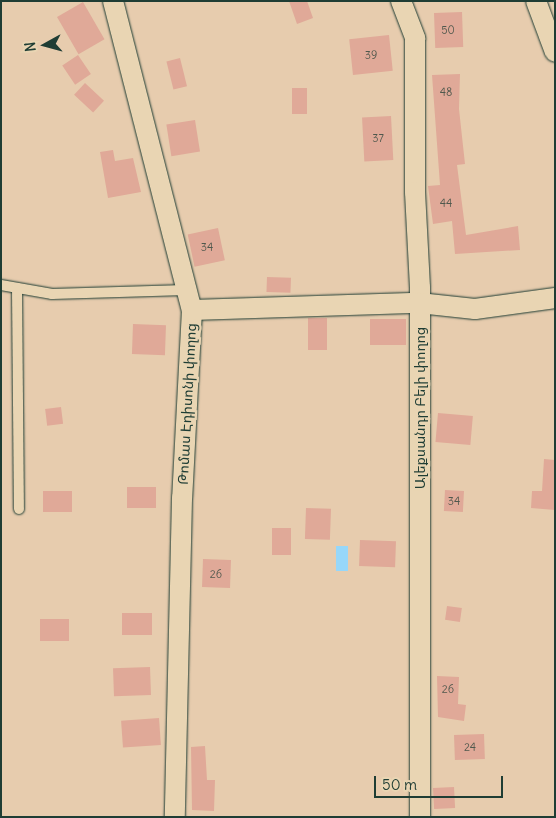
<!DOCTYPE html>
<meta charset="utf-8">
<style>
body{margin:0}
#map{position:relative;width:556px;height:818px;overflow:hidden;background:#e7ccae;font-family:Delius,"Noto Sans Armenian",sans-serif}
div>[style]{position:absolute}
[style*='--x']{left:calc(var(--x)*1px);top:calc(var(--y)*1px);width:calc(var(--w)*1px);rotate:calc(var(--a)*1deg)}
.water>*{inset:0;background:#97d7f9;transform-origin:0 0}
.building>*{inset:0;background:#e0a998;transform-origin:0 0}
.roads{filter:drop-shadow(0 0 1px #1f3d34) drop-shadow(0 0 1px #1f3d34)}
.lane>*{height:10px;margin:-5px;padding:0 5px;transform-origin:5px;border-radius:5px;background:#e9d5b3}
.street>*{height:20px;margin:-10px;padding:0 10px;transform-origin:10px;border-radius:10px;background:#e9d5b3}
span{translate:-50% -50%;white-space:nowrap;text-align:center;line-height:1.15;-webkit-text-stroke:4.5px #e9d5b3;paint-order:stroke}
.number-label{font-size:11px;color:#4f584d}
.number-label span{-webkit-text-stroke-width:0}
.street-label{font-size:14px;color:#1f3d34}
.frame{position:absolute;inset:0;border:2px solid #1f3d34;pointer-events:none}
.north{position:absolute;left:20px;top:20px;width:50px;height:50px;-webkit-text-stroke:4px #e9d5b3;paint-order:stroke;rotate:263deg;font-size:14px;font-weight:700;line-height:20px;text-align:center;color:#1f3d34}
.north::after{content:'';display:block;margin:auto;width:18px;height:22px;background:#1f3d34;clip-path:polygon(50% 0,100% 100%,50% 72%,0 100%)}
.scale{position:absolute;left:374px;top:776px;width:129px;height:22px;box-sizing:border-box;border:2px solid #1f3d34;border-top:0;padding-left:6px;font-size:15px;line-height:18px;white-space:nowrap;color:#1f3d34;-webkit-text-stroke:4px #e9d5b3;paint-order:stroke}
</style>
<div id="map">
<div class="water">
<div style="left:336px;top:546px;width:12px;height:25px"></div>
</div>
<div class="building">
<div style="clip-path:polygon(289px 1px,307px 1px,313px 18px,297px 24px)"></div>
<div style="left:83px;top:2px;width:43px;height:30px;rotate:60deg"></div>
<div style="left:462px;top:12px;width:35px;height:28px;rotate:88deg"></div>
<div style="left:389px;top:35px;width:36px;height:40px;rotate:84deg"></div>
<div style="left:78px;top:55px;width:23px;height:19px;rotate:56deg"></div>
<div style="left:180px;top:58px;width:29px;height:14px;rotate:76deg"></div>
<div style="clip-path:polygon(460px 74px,459px 109px,465px 164px,457px 165px,466px 235px,518px 226px,520px 250px,455px 254px,452px 221px,433px 224px,428px 186px,440px 185px,432px 75px)"></div>
<div style="left:85px;top:83px;width:26px;height:16px;rotate:43deg"></div>
<div style="left:292px;top:88px;width:15px;height:26px"></div>
<div style="left:391px;top:116px;width:44px;height:29px;rotate:87deg"></div>
<div style="left:195px;top:120px;width:32px;height:29px;rotate:81deg"></div>
<div style="clip-path:polygon(113px 150px,115px 161px,133px 158px,141px 192px,108px 198px,100px 152px)"></div>
<div style="left:218px;top:228px;width:33px;height:31px;rotate:78deg"></div>
<div style="left:267px;top:277px;width:24px;height:15px;rotate:2deg"></div>
<div style="left:308px;top:318px;width:19px;height:32px"></div>
<div style="left:370px;top:319px;width:36px;height:26px"></div>
<div style="left:133px;top:324px;width:33px;height:30px;rotate:2deg"></div>
<div style="left:61px;top:407px;width:17px;height:16px;rotate:83deg"></div>
<div style="left:438px;top:413px;width:35px;height:29px;rotate:5deg"></div>
<div style="clip-path:polygon(544px 459px,555px 460px,555px 510px,531px 508px,532px 491px,542px 491px)"></div>
<div style="left:127px;top:487px;width:29px;height:21px"></div>
<div style="left:445px;top:490px;width:19px;height:21px;rotate:3deg"></div>
<div style="left:43px;top:491px;width:29px;height:21px"></div>
<div style="left:306px;top:508px;width:25px;height:31px;rotate:2deg"></div>
<div style="left:272px;top:528px;width:19px;height:27px"></div>
<div style="left:360px;top:540px;width:36px;height:26px;rotate:2deg"></div>
<div style="left:203px;top:559px;width:28px;height:28px;rotate:2deg"></div>
<div style="left:447px;top:606px;width:15px;height:14px;rotate:8deg"></div>
<div style="left:122px;top:613px;width:30px;height:22px"></div>
<div style="left:40px;top:619px;width:29px;height:22px"></div>
<div style="left:150px;top:667px;width:28px;height:37px;rotate:88deg"></div>
<div style="clip-path:polygon(437px 676px,459px 677px,458px 704px,466px 705px,464px 721px,438px 717px)"></div>
<div style="left:159px;top:718px;width:27px;height:38px;rotate:86deg"></div>
<div style="left:484px;top:734px;width:25px;height:30px;rotate:88deg"></div>
<div style="clip-path:polygon(205px 746px,207px 780px,215px 780px,214px 811px,192px 810px,191px 747px)"></div>
<div style="left:454px;top:787px;width:21px;height:21px;rotate:87deg"></div>
</div>
<div class="roads">
<div class="lane">
<div style="--x:1;--y:285;--w:52;--a:10"></div>
<div style="--x:52;--y:294;--w:134;--a:-1.7"></div>
<div style="--x:17;--y:288;--w:221;--a:89.5"></div>
</div>
<div class="street">
<div style="--x:113;--y:1;--w:319;--a:75.7"></div>
<div style="--x:192;--y:310;--w:188;--a:93"></div>
<div style="--x:182;--y:498;--w:319;--a:91.3"></div>
<div style="--x:401;--y:1;--w:40;--a:69"></div>
<div style="--x:415;--y:38;--w:154;--a:90"></div>
<div style="--x:415;--y:192;--w:96;--a:87"></div>
<div style="--x:420;--y:288;--w:529;--a:90"></div>
<div style="--x:536;--y:1;--w:54;--a:69.6"></div>
<div style="--x:192;--y:310;--w:227;--a:-1.8"></div>
<div style="--x:419;--y:303;--w:56;--a:6.1"></div>
<div style="--x:475;--y:309;--w:81;--a:-7.8"></div>
</div>
</div>
<div class="number-label">
<span style="left:448px;top:30px">50</span>
<span style="left:371px;top:55px">39</span>
<span style="left:446px;top:92px">48</span>
<span style="left:378px;top:138px">37</span>
<span style="left:446px;top:203px">44</span>
<span style="left:207px;top:247px">34</span>
<span style="left:454px;top:501px">34</span>
<span style="left:216px;top:574px">26</span>
<span style="left:448px;top:689px">26</span>
<span style="left:470px;top:747px">24</span>
</div>
<div class="street-label">
<span style="left:187px;top:404px;rotate:-87deg">Թոմաս Էդիսոնի փողոց</span>
<span style="left:420px;top:408px;rotate:-90deg">Ալեքսանդր Բելի փողոց</span>
</div>
<div class="frame"></div>
<div class="north">N</div>
<div class="scale">50 m</div>
</div>
